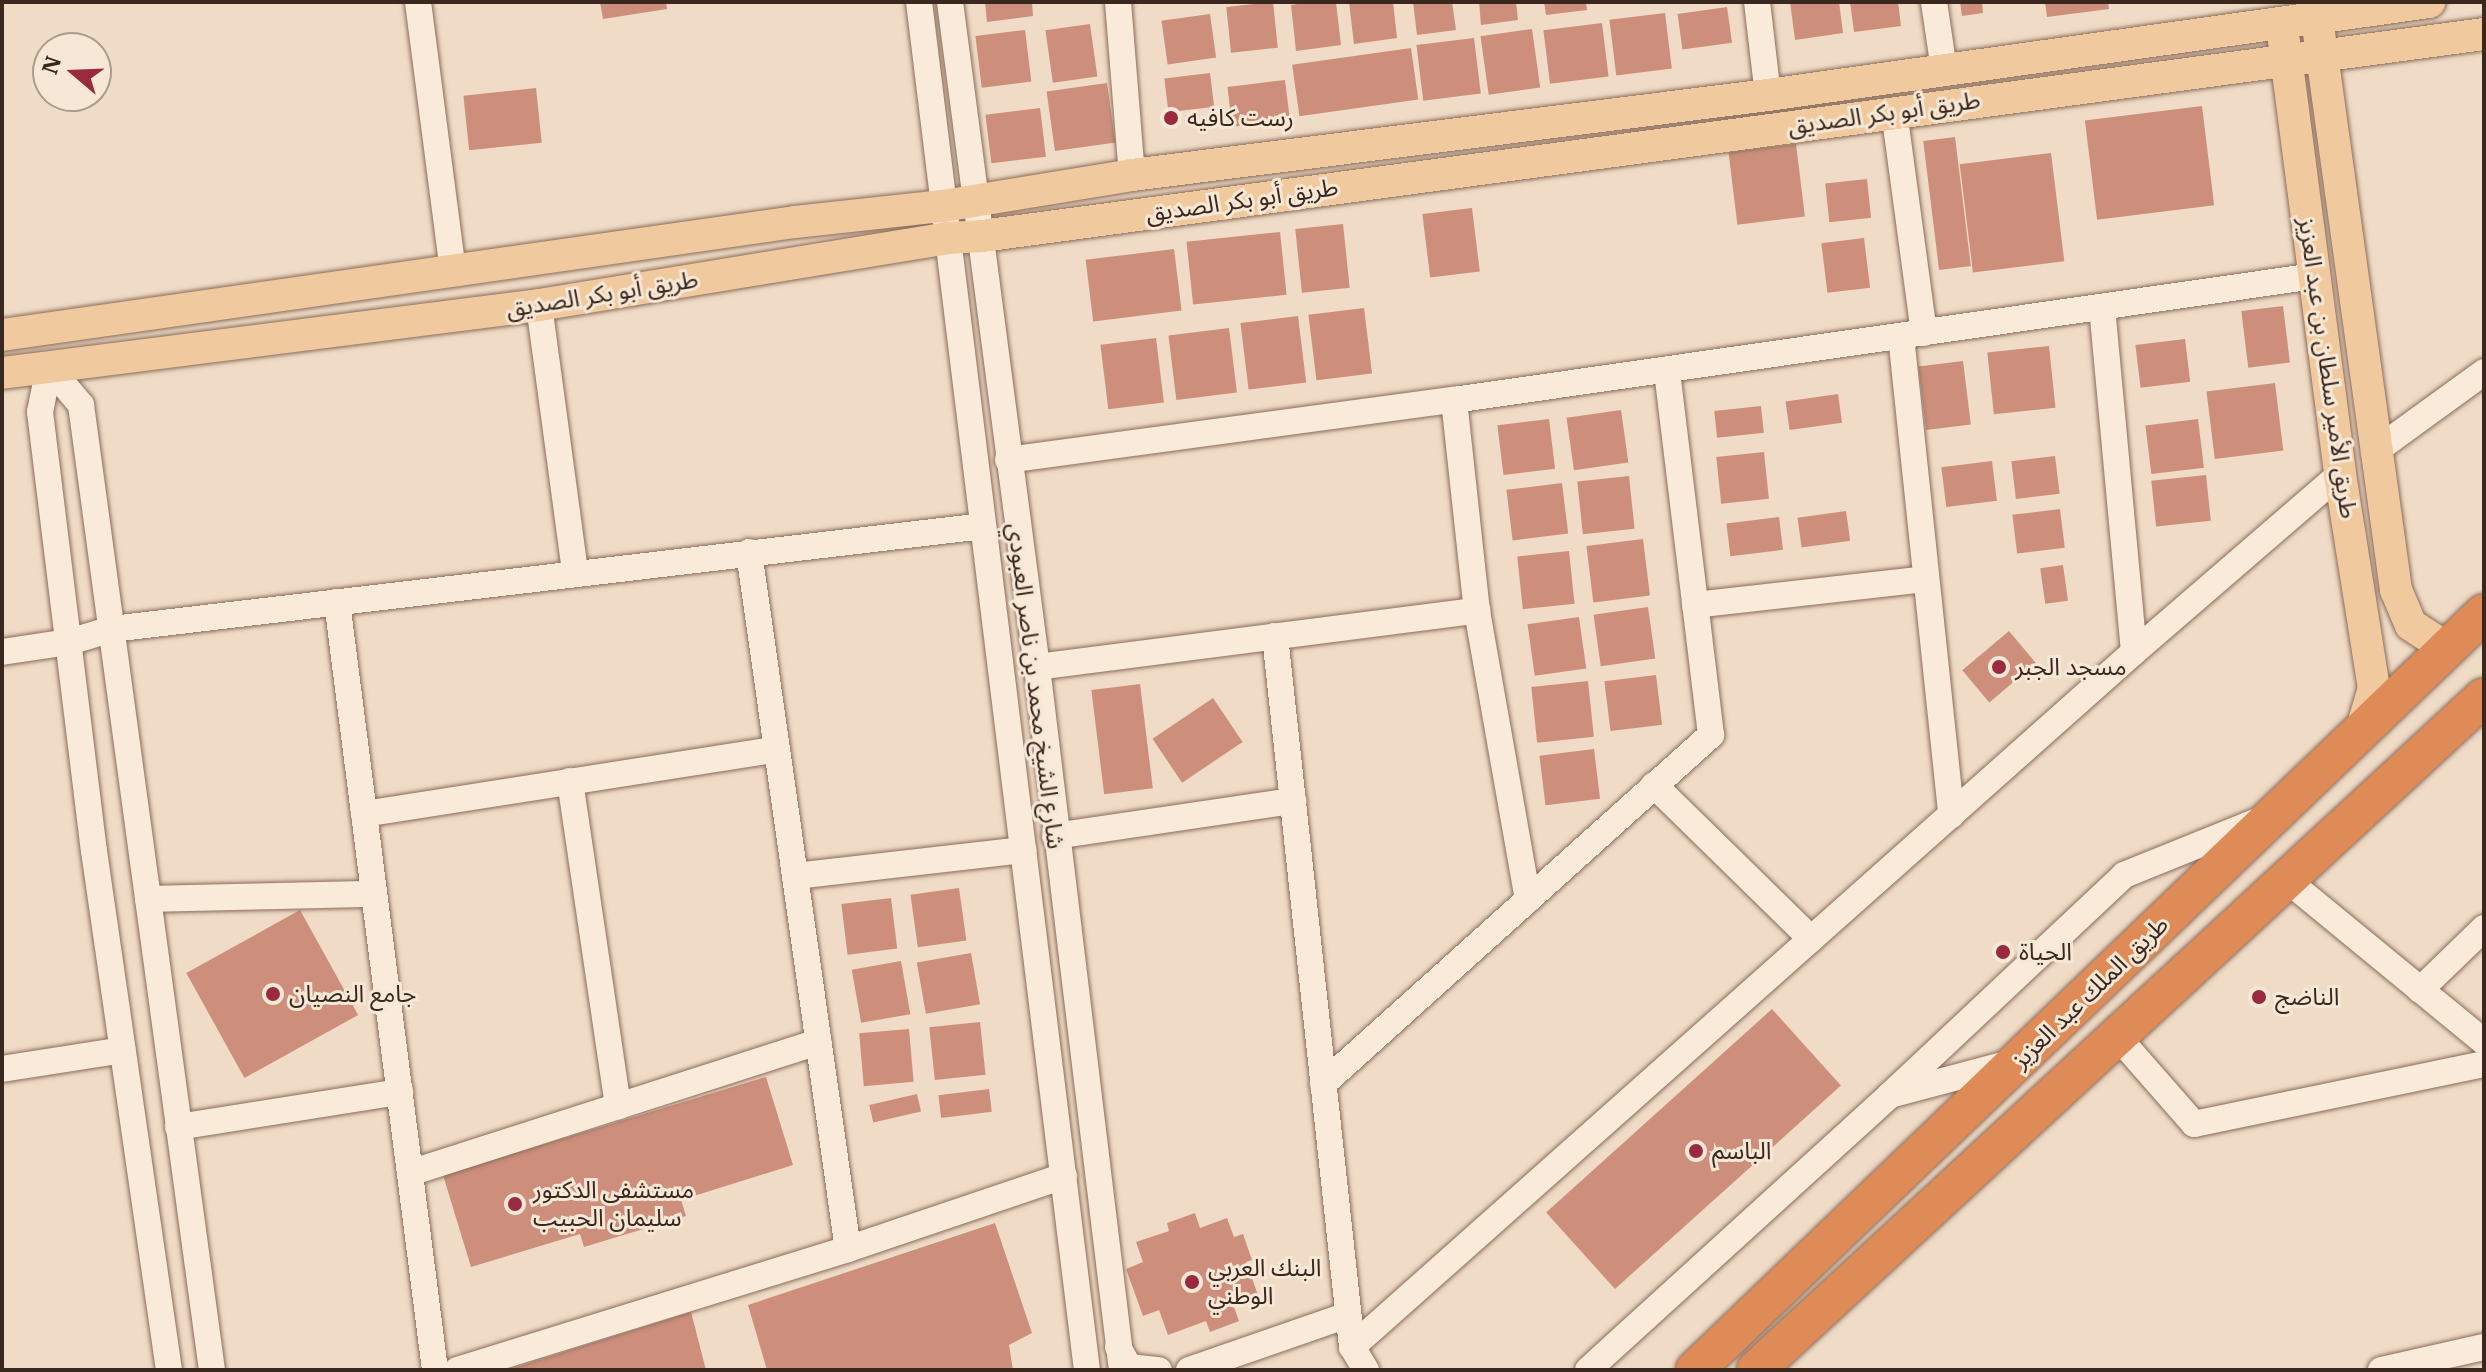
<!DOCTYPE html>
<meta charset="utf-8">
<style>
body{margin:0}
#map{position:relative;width:2486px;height:1372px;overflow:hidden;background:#efdbc6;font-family:"IBM Plex Serif","Noto Sans Arabic",serif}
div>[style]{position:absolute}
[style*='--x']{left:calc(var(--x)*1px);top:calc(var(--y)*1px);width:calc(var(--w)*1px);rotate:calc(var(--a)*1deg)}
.building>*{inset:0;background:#cd8f7c;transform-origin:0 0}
.roads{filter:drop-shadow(0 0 2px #8a6c5b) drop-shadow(0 0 2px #8a6c5b)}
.minor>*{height:26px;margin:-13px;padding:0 13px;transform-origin:13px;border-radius:13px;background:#f9ead9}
.major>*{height:32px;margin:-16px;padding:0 16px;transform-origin:16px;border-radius:16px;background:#f1c99e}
.highway>*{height:38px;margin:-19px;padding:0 19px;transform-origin:19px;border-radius:19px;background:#de8b57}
.dots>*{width:22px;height:22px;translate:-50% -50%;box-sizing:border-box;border:4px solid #f6e7d6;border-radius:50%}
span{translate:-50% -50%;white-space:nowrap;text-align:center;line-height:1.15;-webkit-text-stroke:6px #f6e7d6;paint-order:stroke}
.street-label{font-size:24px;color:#3a281f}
.poi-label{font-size:24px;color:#3a281f}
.left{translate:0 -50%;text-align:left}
.frame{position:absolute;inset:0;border:4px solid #3a281f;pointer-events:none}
.north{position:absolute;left:32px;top:32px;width:80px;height:80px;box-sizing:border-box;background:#f6e7d6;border:2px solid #ab9b8d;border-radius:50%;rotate:289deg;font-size:22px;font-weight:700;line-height:32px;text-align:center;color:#3a281f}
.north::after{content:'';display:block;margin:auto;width:28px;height:36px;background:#9a2b3f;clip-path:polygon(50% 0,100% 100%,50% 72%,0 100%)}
</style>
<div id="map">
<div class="building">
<div style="clip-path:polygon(600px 2px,666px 2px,667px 9px,603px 19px)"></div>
<div style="clip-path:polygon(985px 2px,1032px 2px,1033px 16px,987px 22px)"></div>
<div style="left:1273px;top:2px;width:46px;height:47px;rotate:84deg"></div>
<div style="clip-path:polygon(1311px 2px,1336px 2px,1341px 45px,1296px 51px,1291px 5px)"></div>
<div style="clip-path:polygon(1349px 2px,1393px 2px,1397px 38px,1354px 44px)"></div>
<div style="clip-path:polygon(1413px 2px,1452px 2px,1456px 30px,1417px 35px)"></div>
<div style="clip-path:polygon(1479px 2px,1516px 2px,1518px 20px,1481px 25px)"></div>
<div style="clip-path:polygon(1544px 2px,1586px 2px,1587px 10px,1546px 15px)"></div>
<div style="clip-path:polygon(1790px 2px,1839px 2px,1843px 33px,1795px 40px)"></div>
<div style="clip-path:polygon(1850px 2px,1898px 2px,1901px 26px,1854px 32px)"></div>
<div style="clip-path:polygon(1960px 2px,1982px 2px,1983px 13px,1962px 16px)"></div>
<div style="clip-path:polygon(2045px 2px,2108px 2px,2109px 9px,2047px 17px)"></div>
<div style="left:1727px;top:7px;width:36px;height:50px;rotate:82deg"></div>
<div style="left:1665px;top:13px;width:56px;height:56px;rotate:83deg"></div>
<div style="left:1210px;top:14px;width:44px;height:49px;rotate:82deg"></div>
<div style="left:1602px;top:23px;width:54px;height:59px;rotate:83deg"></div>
<div style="left:1090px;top:24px;width:53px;height:45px;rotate:82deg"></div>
<div style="left:1532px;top:29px;width:59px;height:52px;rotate:82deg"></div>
<div style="left:1025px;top:30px;width:52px;height:50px;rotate:83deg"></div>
<div style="left:1474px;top:38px;width:56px;height:58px;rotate:83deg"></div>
<div style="left:1411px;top:48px;width:52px;height:120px;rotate:82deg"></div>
<div style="left:1210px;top:73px;width:34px;height:46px;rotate:83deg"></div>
<div style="left:1285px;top:80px;width:40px;height:58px;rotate:83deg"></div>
<div style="left:1107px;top:83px;width:60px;height:61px;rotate:82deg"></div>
<div style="left:536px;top:88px;width:55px;height:73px;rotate:84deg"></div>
<div style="left:2202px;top:106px;width:100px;height:118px;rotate:83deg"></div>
<div style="left:1040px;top:108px;width:49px;height:55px;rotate:83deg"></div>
<div style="left:1955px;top:137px;width:130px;height:32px;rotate:83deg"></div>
<div style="left:1796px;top:144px;width:73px;height:68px;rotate:83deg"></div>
<div style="left:2051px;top:153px;width:109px;height:92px;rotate:83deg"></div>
<div style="left:1867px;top:179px;width:39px;height:42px;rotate:84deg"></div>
<div style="left:1472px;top:208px;width:64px;height:50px;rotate:83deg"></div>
<div style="left:1343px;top:224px;width:64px;height:48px;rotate:84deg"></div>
<div style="left:1280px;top:232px;width:63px;height:94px;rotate:84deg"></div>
<div style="left:1864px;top:238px;width:50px;height:43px;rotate:83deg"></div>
<div style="left:1174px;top:249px;width:62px;height:89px;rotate:83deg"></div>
<div style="left:2283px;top:306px;width:57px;height:42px;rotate:83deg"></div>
<div style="left:1364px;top:308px;width:66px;height:56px;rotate:83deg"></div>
<div style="left:1298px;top:316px;width:67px;height:58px;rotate:83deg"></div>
<div style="left:1229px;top:328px;width:65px;height:61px;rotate:83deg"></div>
<div style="left:1156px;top:338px;width:65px;height:56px;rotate:83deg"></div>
<div style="left:2185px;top:339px;width:43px;height:50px;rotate:83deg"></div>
<div style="left:2049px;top:346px;width:62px;height:62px;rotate:84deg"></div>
<div style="left:1963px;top:361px;width:64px;height:45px;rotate:83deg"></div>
<div style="left:2275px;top:383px;width:68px;height:69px;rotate:83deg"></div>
<div style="left:1838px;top:394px;width:29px;height:53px;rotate:82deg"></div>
<div style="left:1761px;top:406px;width:27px;height:47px;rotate:84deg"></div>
<div style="left:1621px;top:410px;width:53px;height:55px;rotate:82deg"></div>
<div style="left:1549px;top:419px;width:50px;height:52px;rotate:83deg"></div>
<div style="left:2198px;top:419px;width:49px;height:53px;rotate:83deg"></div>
<div style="left:1764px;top:452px;width:47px;height:48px;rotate:84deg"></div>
<div style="left:2055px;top:456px;width:38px;height:44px;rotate:83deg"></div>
<div style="left:1992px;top:461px;width:40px;height:51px;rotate:83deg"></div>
<div style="left:2206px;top:475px;width:46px;height:55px;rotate:84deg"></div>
<div style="left:1629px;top:476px;width:53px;height:52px;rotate:84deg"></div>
<div style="left:1562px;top:483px;width:51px;height:56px;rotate:83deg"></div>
<div style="left:2060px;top:509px;width:39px;height:48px;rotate:83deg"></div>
<div style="left:1846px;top:511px;width:30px;height:49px;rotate:82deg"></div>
<div style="left:1779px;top:517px;width:33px;height:53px;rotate:83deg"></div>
<div style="left:1643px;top:539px;width:57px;height:57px;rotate:83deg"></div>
<div style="left:1569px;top:551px;width:53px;height:52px;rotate:84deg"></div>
<div style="left:2063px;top:565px;width:36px;height:23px;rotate:82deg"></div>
<div style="left:1648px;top:607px;width:52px;height:55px;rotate:82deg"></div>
<div style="left:1579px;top:617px;width:52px;height:52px;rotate:82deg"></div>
<div style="left:2009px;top:631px;width:42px;height:61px;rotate:50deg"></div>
<div style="left:1656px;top:675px;width:50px;height:52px;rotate:83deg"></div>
<div style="left:1588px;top:681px;width:56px;height:57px;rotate:84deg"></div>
<div style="left:1140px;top:684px;width:105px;height:49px;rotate:83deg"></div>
<div style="left:1213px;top:698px;width:53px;height:73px;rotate:56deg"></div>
<div style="left:1594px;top:749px;width:50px;height:55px;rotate:83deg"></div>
<div style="left:959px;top:888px;width:53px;height:49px;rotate:82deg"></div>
<div style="left:891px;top:898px;width:51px;height:50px;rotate:83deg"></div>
<div style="left:300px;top:910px;width:120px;height:130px;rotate:61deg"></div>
<div style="left:971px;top:953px;width:52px;height:55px;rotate:80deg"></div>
<div style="left:901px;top:961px;width:54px;height:50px;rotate:80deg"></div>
<div style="left:1772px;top:1009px;width:103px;height:304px;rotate:48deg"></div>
<div style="left:980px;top:1022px;width:53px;height:51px;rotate:84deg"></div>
<div style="left:909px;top:1029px;width:53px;height:50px;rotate:85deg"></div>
<div style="clip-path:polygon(766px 1077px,793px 1165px,681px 1200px,686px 1216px,584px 1247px,580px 1234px,471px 1267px,443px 1175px)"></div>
<div style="left:989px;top:1089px;width:23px;height:51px;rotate:83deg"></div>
<div style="left:917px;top:1094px;width:18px;height:49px;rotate:77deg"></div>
<div style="clip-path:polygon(1195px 1213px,1200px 1228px,1227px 1218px,1234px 1237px,1243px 1234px,1252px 1260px,1246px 1262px,1258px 1295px,1233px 1304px,1239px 1321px,1210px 1332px,1206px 1321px,1168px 1335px,1159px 1310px,1143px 1316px,1126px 1269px,1143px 1262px,1136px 1242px,1169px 1231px,1167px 1223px)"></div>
<div style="clip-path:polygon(995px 1223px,1032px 1333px,1009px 1345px,1013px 1370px,767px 1370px,748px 1305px)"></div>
<div style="clip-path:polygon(691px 1312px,706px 1370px,510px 1370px,510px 1369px)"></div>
</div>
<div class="roads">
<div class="minor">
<div style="--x:418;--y:2;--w:270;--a:82.6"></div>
<div style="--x:919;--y:2;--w:1378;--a:83"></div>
<div style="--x:950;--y:2;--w:671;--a:82.55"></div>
<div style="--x:1037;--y:667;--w:708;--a:83.11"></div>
<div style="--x:1118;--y:2;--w:174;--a:85.4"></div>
<div style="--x:1757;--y:2;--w:94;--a:83.3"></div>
<div style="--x:1934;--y:2;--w:69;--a:81.6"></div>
<div style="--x:1894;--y:111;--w:224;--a:82.3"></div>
<div style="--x:539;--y:305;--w:270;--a:82.3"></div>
<div style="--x:2102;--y:307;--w:346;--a:84.7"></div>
<div style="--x:1901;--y:336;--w:482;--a:84"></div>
<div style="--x:49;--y:367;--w:50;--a:49.9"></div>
<div style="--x:81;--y:405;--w:974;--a:82.27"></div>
<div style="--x:49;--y:367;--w:46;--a:101.3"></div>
<div style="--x:40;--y:412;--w:442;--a:83"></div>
<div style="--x:94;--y:851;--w:524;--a:81.78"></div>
<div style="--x:1454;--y:400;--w:212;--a:83.8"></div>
<div style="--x:1477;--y:611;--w:293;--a:80"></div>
<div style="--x:2374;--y:452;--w:136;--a:-36"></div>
<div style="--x:1008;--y:460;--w:450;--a:-7.7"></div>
<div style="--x:1454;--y:400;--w:869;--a:-8.2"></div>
<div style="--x:749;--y:552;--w:704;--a:81.92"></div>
<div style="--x:337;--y:602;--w:774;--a:82.73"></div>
<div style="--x:1695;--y:605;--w:232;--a:-6.4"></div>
<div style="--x:1275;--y:636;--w:715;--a:83.82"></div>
<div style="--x:2;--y:652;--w:68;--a:-8.5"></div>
<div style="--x:69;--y:642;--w:45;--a:-16.8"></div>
<div style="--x:112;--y:629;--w:877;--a:-6.74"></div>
<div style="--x:1037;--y:667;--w:444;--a:-7.3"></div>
<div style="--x:570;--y:781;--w:329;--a:81.6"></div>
<div style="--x:1654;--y:785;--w:220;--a:44.4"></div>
<div style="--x:364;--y:814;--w:418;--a:-8.9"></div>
<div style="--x:1055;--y:836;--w:241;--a:-8.4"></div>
<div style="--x:795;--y:876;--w:230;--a:-6.5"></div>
<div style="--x:2287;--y:880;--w:255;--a:39.4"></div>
<div style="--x:148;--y:899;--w:226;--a:-1.3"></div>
<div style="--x:2420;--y:990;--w:89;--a:-44.1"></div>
<div style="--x:2117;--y:1036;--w:117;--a:48.8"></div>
<div style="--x:2194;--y:1124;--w:296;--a:-11.7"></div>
<div style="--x:2;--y:1069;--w:122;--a:-8.9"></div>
<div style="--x:1323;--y:1084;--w:522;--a:-41.97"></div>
<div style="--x:1711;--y:735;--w:368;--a:-96.9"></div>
<div style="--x:1890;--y:1095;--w:321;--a:-43.2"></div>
<div style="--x:2124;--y:875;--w:147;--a:-22"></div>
<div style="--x:178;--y:1127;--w:225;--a:-9"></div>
<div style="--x:410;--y:1173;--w:429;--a:-17.8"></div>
<div style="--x:1118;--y:1347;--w:23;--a:61"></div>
<div style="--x:1129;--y:1367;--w:30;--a:6"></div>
<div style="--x:457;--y:1370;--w:409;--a:-17.2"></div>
<div style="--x:848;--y:1249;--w:228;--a:-18.7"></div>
<div style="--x:1189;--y:1370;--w:168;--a:-19.1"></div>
<div style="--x:1366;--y:1370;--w:27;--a:-121"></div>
<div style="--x:1352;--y:1347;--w:1046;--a:-41.63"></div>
<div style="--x:2134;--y:652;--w:272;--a:-40.8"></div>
<div style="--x:1588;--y:1370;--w:408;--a:-42.3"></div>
<div style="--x:1890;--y:1095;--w:124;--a:-14.9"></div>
<div style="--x:2381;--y:1370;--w:106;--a:-12.6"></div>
</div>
<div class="major">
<div style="--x:2319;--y:33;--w:562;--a:82.13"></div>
<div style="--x:2396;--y:590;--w:38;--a:67"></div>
<div style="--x:2411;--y:625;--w:40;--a:32.9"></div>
<div style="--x:2284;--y:41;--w:437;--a:82.6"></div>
<div style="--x:2340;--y:474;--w:217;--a:81"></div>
<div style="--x:2374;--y:688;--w:46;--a:106.5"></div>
<div style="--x:2;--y:335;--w:801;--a:-8.11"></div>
<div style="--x:795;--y:222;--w:149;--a:-6.2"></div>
<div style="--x:943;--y:206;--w:192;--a:-9.3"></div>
<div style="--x:1132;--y:175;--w:641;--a:-7.17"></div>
<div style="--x:1768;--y:95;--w:668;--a:-8.01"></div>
<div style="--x:2;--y:373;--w:541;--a:-7.22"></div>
<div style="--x:539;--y:305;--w:412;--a:-9.3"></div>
<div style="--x:946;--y:238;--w:36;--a:-3"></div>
<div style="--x:982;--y:236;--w:1516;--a:-7.66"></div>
</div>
<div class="highway">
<div style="--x:1695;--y:1370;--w:1093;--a:-43.81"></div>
<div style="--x:1756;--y:1370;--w:991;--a:-42.75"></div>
</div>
</div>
<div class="dots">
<div style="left:1171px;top:118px;background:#9a2b3f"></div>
<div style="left:1999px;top:667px;background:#9a2b3f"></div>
<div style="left:2003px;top:952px;background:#9a2b3f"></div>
<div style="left:273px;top:994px;background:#9a2b3f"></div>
<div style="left:2259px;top:997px;background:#9a2b3f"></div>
<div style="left:1696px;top:1151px;background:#9a2b3f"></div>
<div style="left:515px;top:1204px;background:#9a2b3f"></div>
<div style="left:1192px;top:1282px;background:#9a2b3f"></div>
</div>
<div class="street-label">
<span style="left:1884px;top:113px;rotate:-8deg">طريق أبو بكر الصديق</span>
<span style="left:1242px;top:200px;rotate:-8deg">طريق أبو بكر الصديق</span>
<span style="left:602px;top:294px;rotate:-9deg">طريق أبو بكر الصديق</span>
<span style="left:2328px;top:368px;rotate:82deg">طريق الأمير سلطان بن عبد العزيز</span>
<span style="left:1036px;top:686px;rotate:83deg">شارع الشيخ محمد بن ناصر العبودي</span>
<span style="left:2090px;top:992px;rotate:-44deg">طريق الملك عبد العزيز</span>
</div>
<div class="poi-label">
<span class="left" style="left:1187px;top:118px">رست كافيه</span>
<span class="left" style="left:2015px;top:667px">مسجد الجبر</span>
<span class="left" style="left:2019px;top:952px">الحياة</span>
<span class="left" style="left:289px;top:994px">جامع النصيان</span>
<span class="left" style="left:2275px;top:997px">الناضج</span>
<span class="left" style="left:1712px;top:1151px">الباسم</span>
<span class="left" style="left:533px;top:1204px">مستشفى الدكتور<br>سليمان الحبيب</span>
<span class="left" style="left:1208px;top:1282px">البنك العربي<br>الوطني</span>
</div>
<div class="frame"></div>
<div class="north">N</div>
</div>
